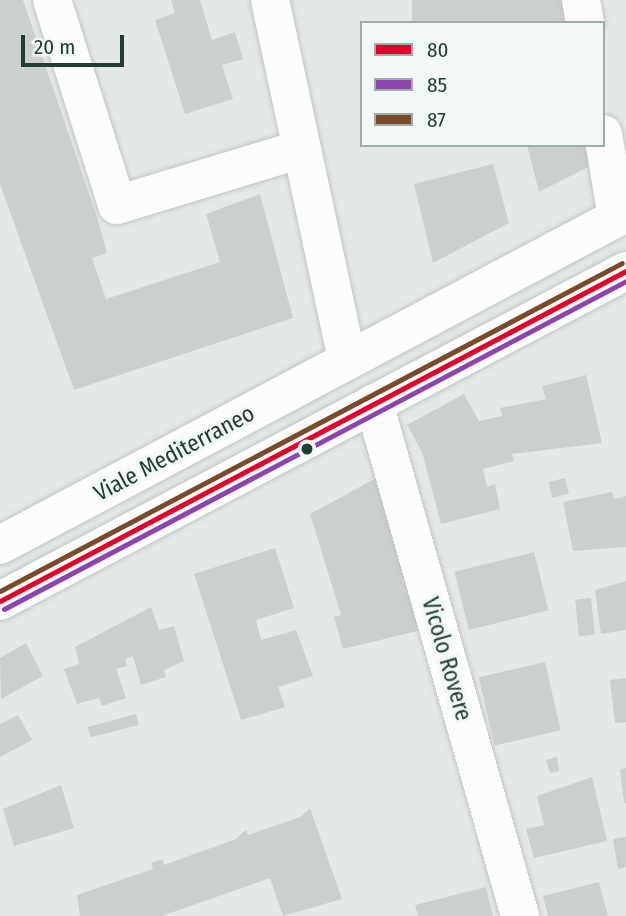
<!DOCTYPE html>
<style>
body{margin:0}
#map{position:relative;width:626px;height:916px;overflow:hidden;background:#e4e9e7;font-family:"Fira Sans Condensed",sans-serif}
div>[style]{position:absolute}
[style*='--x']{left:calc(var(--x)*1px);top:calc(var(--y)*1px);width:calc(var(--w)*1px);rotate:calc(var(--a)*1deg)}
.building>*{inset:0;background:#cbd0ce;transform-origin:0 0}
.roads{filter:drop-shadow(0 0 2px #c1c6c4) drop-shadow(0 0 2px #c1c6c4)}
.minor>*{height:38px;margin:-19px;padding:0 19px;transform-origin:19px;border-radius:19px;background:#fbfcfb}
.bus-1>*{height:5px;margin:-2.5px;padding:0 2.5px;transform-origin:2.5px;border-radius:2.5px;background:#e4002b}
.bus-2>*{height:5px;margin:-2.5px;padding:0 2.5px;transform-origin:2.5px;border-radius:2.5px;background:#8e44ad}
.bus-3>*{height:5px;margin:-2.5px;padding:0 2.5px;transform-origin:2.5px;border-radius:2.5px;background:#7a4b2a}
.dots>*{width:19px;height:19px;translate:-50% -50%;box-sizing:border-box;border:4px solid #f2f8f6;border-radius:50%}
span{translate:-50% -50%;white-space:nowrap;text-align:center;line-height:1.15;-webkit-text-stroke:7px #f2f8f6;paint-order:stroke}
.street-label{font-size:23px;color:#233c37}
.legend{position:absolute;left:360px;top:21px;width:245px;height:126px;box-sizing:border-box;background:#f2f8f6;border:2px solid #9fadaa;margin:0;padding:9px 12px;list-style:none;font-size:21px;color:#233c37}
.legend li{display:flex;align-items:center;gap:14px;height:35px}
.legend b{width:35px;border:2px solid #9fadaa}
.scale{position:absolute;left:21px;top:35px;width:103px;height:32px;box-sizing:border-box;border:4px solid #233c37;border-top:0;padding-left:9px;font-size:21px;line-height:24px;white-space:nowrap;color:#233c37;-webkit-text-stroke:5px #f2f8f6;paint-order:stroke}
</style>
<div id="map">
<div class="building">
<div style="clip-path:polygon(0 0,23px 0,98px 220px,107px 253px,92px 258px,106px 299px,220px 262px,206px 214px,260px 194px,293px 318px,74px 390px,0 184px)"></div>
<div style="clip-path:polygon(171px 0,200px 0,212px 40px,235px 32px,243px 59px,222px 65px,233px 99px,185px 114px,155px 20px,175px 13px)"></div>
<div style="left:412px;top:0;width:152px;height:24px"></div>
<div style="clip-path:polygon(527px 145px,587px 145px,592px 165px,539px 192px)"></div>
<div style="clip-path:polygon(493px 164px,509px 223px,433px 263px,414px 184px)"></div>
<div style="clip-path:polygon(586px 375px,602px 443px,512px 454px,514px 461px,483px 469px,487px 487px,495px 484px,500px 509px,441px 524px,422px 452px,407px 425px,464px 394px,479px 421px,502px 416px,500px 408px,546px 399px,542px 386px)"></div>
<div style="clip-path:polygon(389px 471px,426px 629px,343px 649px,334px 617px,341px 615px,310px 514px)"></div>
<div style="left:565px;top:478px;width:16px;height:17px;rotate:76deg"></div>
<div style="clip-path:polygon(612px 492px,614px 499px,626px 496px,626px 547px,573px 551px,563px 502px)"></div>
<div style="clip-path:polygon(275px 548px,294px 608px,256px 620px,261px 640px,296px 630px,313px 676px,278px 687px,285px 707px,241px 720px,194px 574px)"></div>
<div style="left:534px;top:552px;width:60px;height:82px;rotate:76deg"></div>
<div style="clip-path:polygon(626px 581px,626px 630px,601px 634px,595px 590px)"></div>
<div style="left:591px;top:598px;width:37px;height:16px;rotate:84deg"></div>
<div style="clip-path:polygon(151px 607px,159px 630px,174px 626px,184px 661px,164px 670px,166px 677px,141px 685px,133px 656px,125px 659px,127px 666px,116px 669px,126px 698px,102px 706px,99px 698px,77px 704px,64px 669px,79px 664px,75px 647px)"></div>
<div style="clip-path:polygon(26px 643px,43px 676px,1px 699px,0 658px)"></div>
<div style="left:545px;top:662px;width:70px;height:68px;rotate:77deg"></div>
<div style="clip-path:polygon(626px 678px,626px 722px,615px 723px,610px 680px)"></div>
<div style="left:136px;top:714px;width:11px;height:50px;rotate:75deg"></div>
<div style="clip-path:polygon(18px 715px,32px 740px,0 757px,0 724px)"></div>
<div style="clip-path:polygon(557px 757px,559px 771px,550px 773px,546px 760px)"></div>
<div style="clip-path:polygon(626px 768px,626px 803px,624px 803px,620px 769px)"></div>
<div style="clip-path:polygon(592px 777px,607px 841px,534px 858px,526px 829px,544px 825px,537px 796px)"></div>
<div style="clip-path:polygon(61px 785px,74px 828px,14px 846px,3px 809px)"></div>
<div style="clip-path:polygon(310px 808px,342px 899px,283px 916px,270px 878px,162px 916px,80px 916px,77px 895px,153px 869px,151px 863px,163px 859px,164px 865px,236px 839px,246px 830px,248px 835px,300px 817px)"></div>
<div style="clip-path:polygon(626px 837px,626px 867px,618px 869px,613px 839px)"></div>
<div style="clip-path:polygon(599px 882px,608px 916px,548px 916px,543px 896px)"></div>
<div style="clip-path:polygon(486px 887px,493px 916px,418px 916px,415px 905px)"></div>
</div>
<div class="roads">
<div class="minor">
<div style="--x:52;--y:0;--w:215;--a:72.4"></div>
<div style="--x:117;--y:205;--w:192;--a:-16.9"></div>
<div style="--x:270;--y:0;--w:368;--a:77.9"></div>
<div style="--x:581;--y:0;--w:23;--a:80"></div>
<div style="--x:603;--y:134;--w:85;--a:80.5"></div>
<div style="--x:374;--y:403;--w:533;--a:74.11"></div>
<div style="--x:0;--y:545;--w:709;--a:-27.94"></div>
<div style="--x:0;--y:601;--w:708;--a:-27.8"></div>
</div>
</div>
<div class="bus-1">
<div style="--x:0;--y:601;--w:708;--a:-27.8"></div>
</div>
<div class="bus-2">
<div style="--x:4;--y:609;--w:703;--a:-27.8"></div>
</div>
<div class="bus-3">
<div style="--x:0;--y:591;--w:703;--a:-27.8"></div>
</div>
<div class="dots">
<div style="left:307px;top:449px;background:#233c37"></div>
</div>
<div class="street-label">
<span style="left:174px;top:453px;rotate:-28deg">Viale Mediterraneo</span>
<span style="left:447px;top:659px;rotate:74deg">Vicolo Rovere</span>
</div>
<ul class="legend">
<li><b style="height:9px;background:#e4002b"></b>80</li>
<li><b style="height:9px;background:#8e44ad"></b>85</li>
<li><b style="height:9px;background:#7a4b2a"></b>87</li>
</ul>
<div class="scale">20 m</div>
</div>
